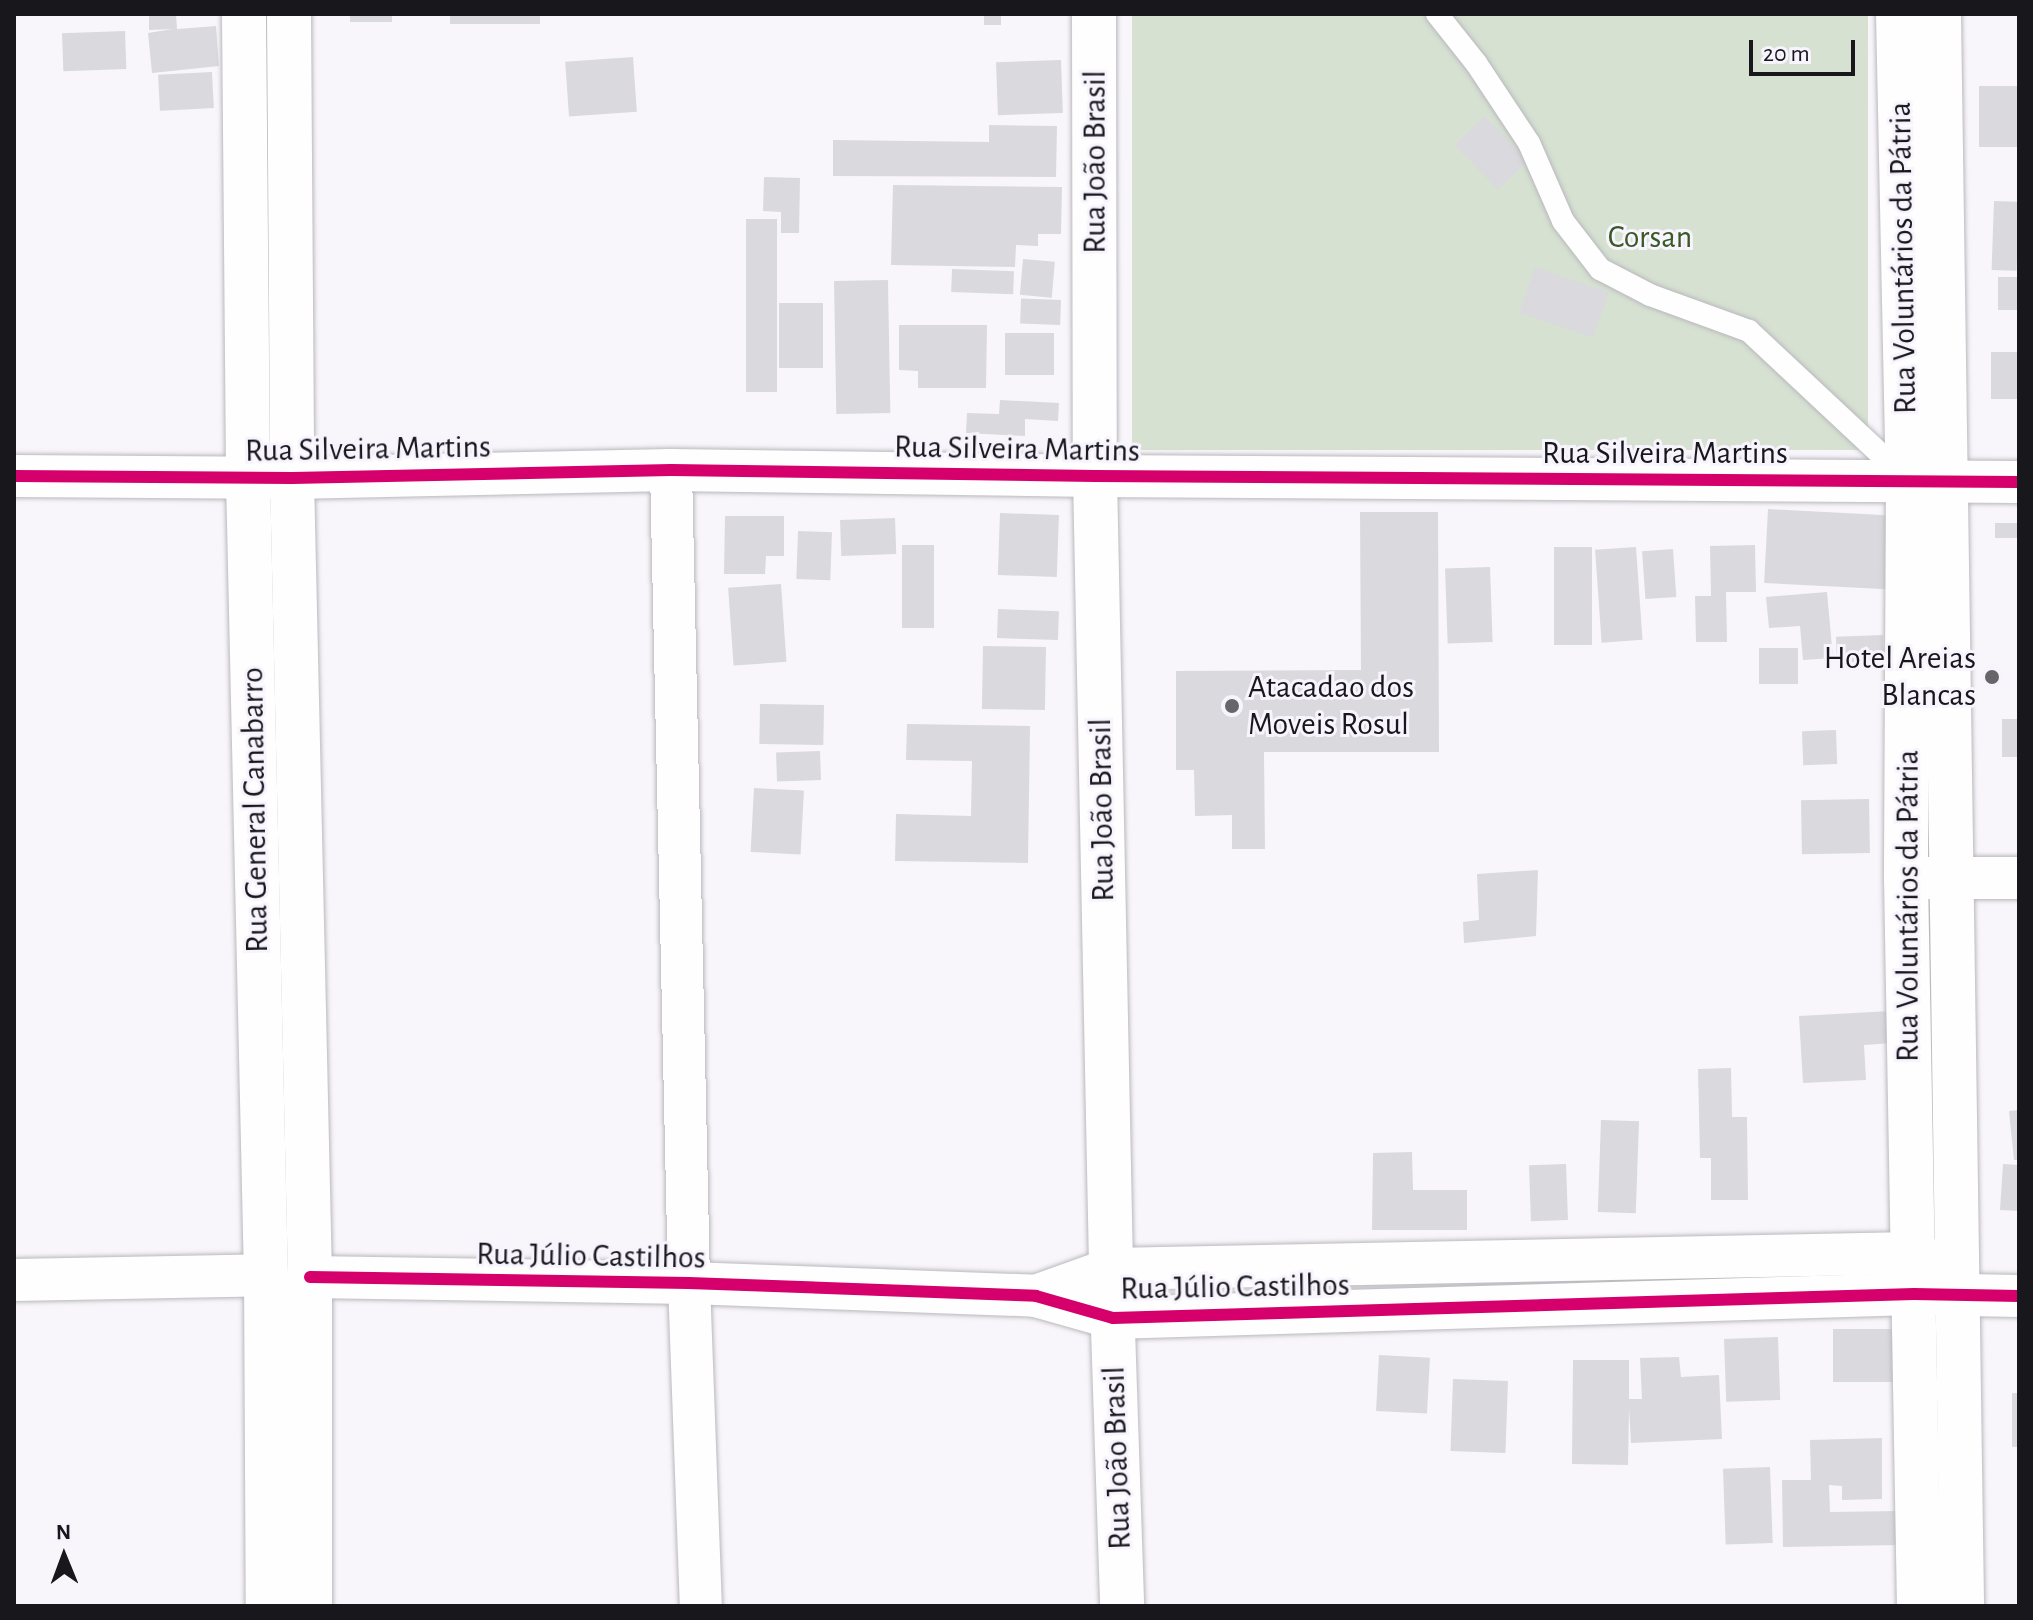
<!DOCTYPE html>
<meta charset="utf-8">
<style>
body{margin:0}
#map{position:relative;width:2033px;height:1620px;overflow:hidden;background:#f8f6fb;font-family:"Alegreya Sans",sans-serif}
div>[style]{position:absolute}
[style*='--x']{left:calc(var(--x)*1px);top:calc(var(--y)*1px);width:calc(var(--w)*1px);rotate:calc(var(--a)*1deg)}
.green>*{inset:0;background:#d6e1d2;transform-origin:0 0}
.building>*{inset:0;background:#dad9dd;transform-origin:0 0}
.roads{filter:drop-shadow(0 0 2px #bab8bd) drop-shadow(0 0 2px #bab8bd)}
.lane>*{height:22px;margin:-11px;padding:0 11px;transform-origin:11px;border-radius:11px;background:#fefefe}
.street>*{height:42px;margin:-21px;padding:0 21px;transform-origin:21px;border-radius:21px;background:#fefefe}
.secondary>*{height:44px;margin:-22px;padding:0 22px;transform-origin:22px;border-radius:22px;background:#fefefe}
.cycleway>*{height:12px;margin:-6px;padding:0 6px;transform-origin:6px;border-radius:6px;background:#d6006c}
.dots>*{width:22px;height:22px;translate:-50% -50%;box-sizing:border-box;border:4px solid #f7f4fd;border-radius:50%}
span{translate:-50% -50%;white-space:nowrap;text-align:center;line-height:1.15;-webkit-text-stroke:6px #f7f4fd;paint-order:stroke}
.street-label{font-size:32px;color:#18171c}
.park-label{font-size:32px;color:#385924}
.poi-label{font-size:32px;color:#18171c}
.right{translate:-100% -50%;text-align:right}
.left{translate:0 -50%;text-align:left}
.frame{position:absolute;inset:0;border:16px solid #18171c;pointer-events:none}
.north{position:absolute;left:24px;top:1516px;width:80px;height:80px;-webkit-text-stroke:6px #f7f4fd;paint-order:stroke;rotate:359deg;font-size:22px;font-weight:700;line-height:32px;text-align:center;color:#18171c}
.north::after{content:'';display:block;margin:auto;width:28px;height:36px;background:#18171c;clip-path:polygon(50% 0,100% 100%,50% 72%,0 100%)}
.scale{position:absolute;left:1749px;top:40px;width:106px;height:36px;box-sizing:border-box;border:4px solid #18171c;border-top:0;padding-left:10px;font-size:24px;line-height:28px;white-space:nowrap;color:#18171c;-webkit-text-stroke:6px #f7f4fd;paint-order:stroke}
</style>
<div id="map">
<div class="green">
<div style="left:1132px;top:14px;width:736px;height:436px"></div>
</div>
<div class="building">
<div style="clip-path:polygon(149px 14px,176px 14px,177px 29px,216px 26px,219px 66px,152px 73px,148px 33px,173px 29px,149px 30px)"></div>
<div style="left:350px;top:14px;width:42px;height:8px"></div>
<div style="left:450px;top:14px;width:90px;height:10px"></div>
<div style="left:984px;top:14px;width:17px;height:11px"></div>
<div style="left:125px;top:31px;width:38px;height:63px;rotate:88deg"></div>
<div style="left:633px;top:57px;width:55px;height:68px;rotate:86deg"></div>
<div style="left:1061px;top:60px;width:53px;height:65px;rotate:88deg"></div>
<div style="left:212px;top:72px;width:36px;height:54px;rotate:87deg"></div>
<div style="left:2019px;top:86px;width:61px;height:40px;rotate:90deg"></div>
<div style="left:1485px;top:116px;width:62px;height:42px;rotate:46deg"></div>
<div style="clip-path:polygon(989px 125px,1057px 126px,1056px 177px,833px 176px,833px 140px,989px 142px)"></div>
<div style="clip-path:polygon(764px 177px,800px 178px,799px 233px,781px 233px,781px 212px,763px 211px)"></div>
<div style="clip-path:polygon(893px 185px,1062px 187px,1061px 234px,1038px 234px,1038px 246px,1016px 245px,1015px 267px,891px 265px)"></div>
<div style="left:1994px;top:201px;width:25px;height:69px;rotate:2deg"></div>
<div style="left:746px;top:219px;width:31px;height:173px"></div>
<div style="left:1023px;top:259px;width:32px;height:36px;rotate:5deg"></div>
<div style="left:1535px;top:267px;width:78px;height:48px;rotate:19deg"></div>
<div style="left:952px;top:269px;width:62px;height:23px;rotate:2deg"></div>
<div style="left:1998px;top:277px;width:21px;height:33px"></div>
<div style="left:888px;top:280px;width:133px;height:54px;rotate:89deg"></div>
<div style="left:1061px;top:300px;width:25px;height:40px;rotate:92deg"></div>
<div style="left:779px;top:303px;width:44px;height:65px"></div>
<div style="clip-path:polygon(899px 325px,987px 325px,986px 388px,918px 388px,918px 371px,899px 370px)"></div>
<div style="left:1005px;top:333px;width:49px;height:42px"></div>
<div style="left:1991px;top:352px;width:28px;height:47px"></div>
<div style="clip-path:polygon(1000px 400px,1059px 403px,1058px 421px,1025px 419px,1025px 436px,966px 433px,967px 413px,999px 414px)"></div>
<div style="left:1768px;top:509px;width:128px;height:74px;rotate:3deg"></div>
<div style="clip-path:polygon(1360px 512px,1438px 512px,1439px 752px,1264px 752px,1265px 849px,1232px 849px,1232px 815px,1195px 816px,1194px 770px,1176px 770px,1176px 671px,1361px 670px)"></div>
<div style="left:1000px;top:513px;width:59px;height:62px;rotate:2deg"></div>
<div style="clip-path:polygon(725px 516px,784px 516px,784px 556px,766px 556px,765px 574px,724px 574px)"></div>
<div style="left:895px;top:518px;width:36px;height:55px;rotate:88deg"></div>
<div style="left:1995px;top:523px;width:24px;height:15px"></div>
<div style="left:798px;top:531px;width:34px;height:48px;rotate:2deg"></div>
<div style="left:902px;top:545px;width:32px;height:83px"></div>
<div style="clip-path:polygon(1755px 545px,1756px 592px,1726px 592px,1727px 642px,1696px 642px,1695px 596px,1711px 596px,1710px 546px)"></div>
<div style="left:1554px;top:547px;width:38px;height:98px"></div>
<div style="left:1636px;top:547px;width:93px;height:41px;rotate:86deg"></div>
<div style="left:1673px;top:549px;width:48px;height:31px;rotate:86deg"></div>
<div style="left:1490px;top:567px;width:75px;height:45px;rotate:88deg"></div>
<div style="left:781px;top:584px;width:78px;height:53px;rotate:86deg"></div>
<div style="clip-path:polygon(1827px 592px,1833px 658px,1803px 660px,1800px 626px,1769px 628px,1766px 597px)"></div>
<div style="left:998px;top:609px;width:61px;height:29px;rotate:2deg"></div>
<div style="left:1883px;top:635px;width:26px;height:47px;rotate:88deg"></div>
<div style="left:983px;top:646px;width:63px;height:63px;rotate:1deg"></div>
<div style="left:1759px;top:648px;width:39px;height:36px"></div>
<div style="left:760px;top:704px;width:64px;height:40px;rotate:1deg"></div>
<div style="left:2002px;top:719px;width:17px;height:38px"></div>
<div style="clip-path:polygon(907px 724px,1030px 726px,1028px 863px,895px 861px,896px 814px,971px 816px,972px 761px,906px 760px)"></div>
<div style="left:1836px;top:730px;width:34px;height:34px;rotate:88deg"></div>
<div style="left:820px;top:751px;width:29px;height:44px;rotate:88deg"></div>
<div style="left:754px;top:788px;width:50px;height:64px;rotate:3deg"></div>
<div style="left:1869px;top:799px;width:54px;height:68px;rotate:89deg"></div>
<div style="clip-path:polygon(1538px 870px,1536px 936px,1464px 943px,1463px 922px,1479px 920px,1477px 874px)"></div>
<div style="clip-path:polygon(1891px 1011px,1893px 1043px,1864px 1045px,1866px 1080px,1803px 1083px,1799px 1016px)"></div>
<div style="clip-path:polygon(1731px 1068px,1732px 1117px,1747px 1117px,1748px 1200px,1711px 1200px,1711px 1158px,1700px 1158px,1698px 1069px)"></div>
<div style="clip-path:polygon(2019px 1110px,2019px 1160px,2014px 1160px,2009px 1111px)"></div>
<div style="left:1601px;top:1120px;width:38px;height:92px;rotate:2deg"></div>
<div style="clip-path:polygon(1412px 1152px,1413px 1190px,1467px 1190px,1467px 1230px,1372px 1230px,1373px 1153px)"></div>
<div style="left:1566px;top:1164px;width:56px;height:37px;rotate:88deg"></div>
<div style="clip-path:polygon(2003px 1164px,2019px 1165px,2019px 1211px,2000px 1210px)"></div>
<div style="left:1833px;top:1329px;width:74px;height:53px"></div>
<div style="left:1778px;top:1337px;width:63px;height:54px;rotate:88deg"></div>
<div style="left:1379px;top:1355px;width:51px;height:56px;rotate:3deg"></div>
<div style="clip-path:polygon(1679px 1357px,1681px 1377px,1719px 1375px,1722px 1439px,1631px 1443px,1629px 1408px,1628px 1465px,1572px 1464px,1573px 1360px,1629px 1360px,1629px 1399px,1642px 1399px,1640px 1358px)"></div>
<div style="left:1453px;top:1379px;width:55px;height:72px;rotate:2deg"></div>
<div style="left:2012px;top:1393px;width:7px;height:54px"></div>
<div style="clip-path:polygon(1882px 1438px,1882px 1499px,1842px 1500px,1842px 1486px,1829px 1485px,1830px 1512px,1899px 1511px,1900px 1545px,1783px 1547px,1782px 1480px,1811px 1480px,1810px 1440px)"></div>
<div style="left:1770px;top:1467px;width:76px;height:47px;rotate:88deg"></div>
</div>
<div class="roads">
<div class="lane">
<div style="--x:1437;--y:14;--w:63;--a:51.5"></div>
<div style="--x:1476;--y:63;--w:96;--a:56.5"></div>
<div style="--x:1529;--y:143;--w:85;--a:66.4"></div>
<div style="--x:1563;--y:221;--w:61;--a:52.4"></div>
<div style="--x:1600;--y:269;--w:56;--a:27.5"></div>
<div style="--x:1650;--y:295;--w:105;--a:20"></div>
<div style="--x:1749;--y:331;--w:216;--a:43.1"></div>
</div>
<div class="street">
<div style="--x:671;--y:470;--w:813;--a:88.73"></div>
<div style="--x:689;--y:1283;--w:323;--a:87.9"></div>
<div style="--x:14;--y:476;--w:278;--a:0.4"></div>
<div style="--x:292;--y:478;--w:379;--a:-1.2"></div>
<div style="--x:671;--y:470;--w:424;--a:0.8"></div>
<div style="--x:1095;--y:476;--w:924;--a:0.37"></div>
<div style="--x:1916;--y:878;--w:103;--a:0"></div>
<div style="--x:310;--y:1277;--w:379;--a:0.9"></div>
<div style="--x:689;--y:1283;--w:347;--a:2.1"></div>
<div style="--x:1036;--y:1296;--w:80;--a:15.9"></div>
<div style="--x:1113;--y:1318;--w:801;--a:-1.72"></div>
<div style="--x:1914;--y:1294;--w:105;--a:1.1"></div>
<div style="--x:14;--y:1280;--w:252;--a:-1.1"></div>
<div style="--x:1036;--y:1296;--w:80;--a:-19.8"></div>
<div style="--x:1111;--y:1269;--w:802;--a:-1.14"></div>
<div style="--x:1913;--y:1253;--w:33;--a:23"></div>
</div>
<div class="secondary">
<div style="--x:244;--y:14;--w:464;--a:89.5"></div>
<div style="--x:248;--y:478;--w:797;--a:88.71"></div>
<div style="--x:266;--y:1275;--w:331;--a:89.7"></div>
<div style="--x:289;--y:14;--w:464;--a:89.6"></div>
<div style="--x:292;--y:478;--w:799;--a:88.71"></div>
<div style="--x:310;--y:1277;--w:329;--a:90"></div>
<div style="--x:1094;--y:14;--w:462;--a:89.9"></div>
<div style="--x:1095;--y:476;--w:793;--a:88.84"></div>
<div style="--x:1111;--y:1269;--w:337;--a:88.1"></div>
<div style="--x:1898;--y:14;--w:466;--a:88.8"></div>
<div style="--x:1908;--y:480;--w:398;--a:90.3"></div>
<div style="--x:1906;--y:878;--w:728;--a:88.98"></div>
<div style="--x:1939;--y:14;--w:1592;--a:89.17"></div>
</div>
</div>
<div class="cycleway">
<div style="--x:14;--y:476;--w:278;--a:0.4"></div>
<div style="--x:292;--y:478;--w:379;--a:-1.2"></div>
<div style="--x:671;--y:470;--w:424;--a:0.8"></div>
<div style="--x:1095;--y:476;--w:924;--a:0.37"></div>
<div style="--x:310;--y:1277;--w:379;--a:0.9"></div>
<div style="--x:689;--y:1283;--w:347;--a:2.1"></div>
<div style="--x:1036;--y:1296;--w:80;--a:15.9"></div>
<div style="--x:1113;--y:1318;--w:801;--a:-1.72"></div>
<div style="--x:1914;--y:1294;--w:105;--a:1.1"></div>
</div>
<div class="dots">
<div style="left:1992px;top:677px;background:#66656a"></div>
<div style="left:1232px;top:706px;background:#66656a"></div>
</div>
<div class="street-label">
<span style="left:1095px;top:162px;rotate:-90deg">Rua João Brasil</span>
<span style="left:1903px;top:258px;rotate:-91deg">Rua Voluntários da Pátria</span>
<span style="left:368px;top:449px;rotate:-1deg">Rua Silveira Martins</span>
<span style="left:1017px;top:449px;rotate:1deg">Rua Silveira Martins</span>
<span style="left:1665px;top:453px">Rua Silveira Martins</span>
<span style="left:255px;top:810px;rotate:-91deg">Rua General Canabarro</span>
<span style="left:1102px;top:810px;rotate:-91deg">Rua João Brasil</span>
<span style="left:1908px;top:906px;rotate:-90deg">Rua Voluntários da Pátria</span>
<span style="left:591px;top:1256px;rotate:1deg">Rua Júlio Castilhos</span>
<span style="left:1235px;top:1287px;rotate:-1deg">Rua Júlio Castilhos</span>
<span style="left:1117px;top:1458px;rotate:-92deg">Rua João Brasil</span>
</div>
<div class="park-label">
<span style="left:1650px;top:237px">Corsan</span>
</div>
<div class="poi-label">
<span class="right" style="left:1976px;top:677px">Hotel Areias<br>Blancas</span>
<span class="left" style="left:1248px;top:706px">Atacadao dos<br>Moveis Rosul</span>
</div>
<div class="frame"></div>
<div class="north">N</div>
<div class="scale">20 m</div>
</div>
